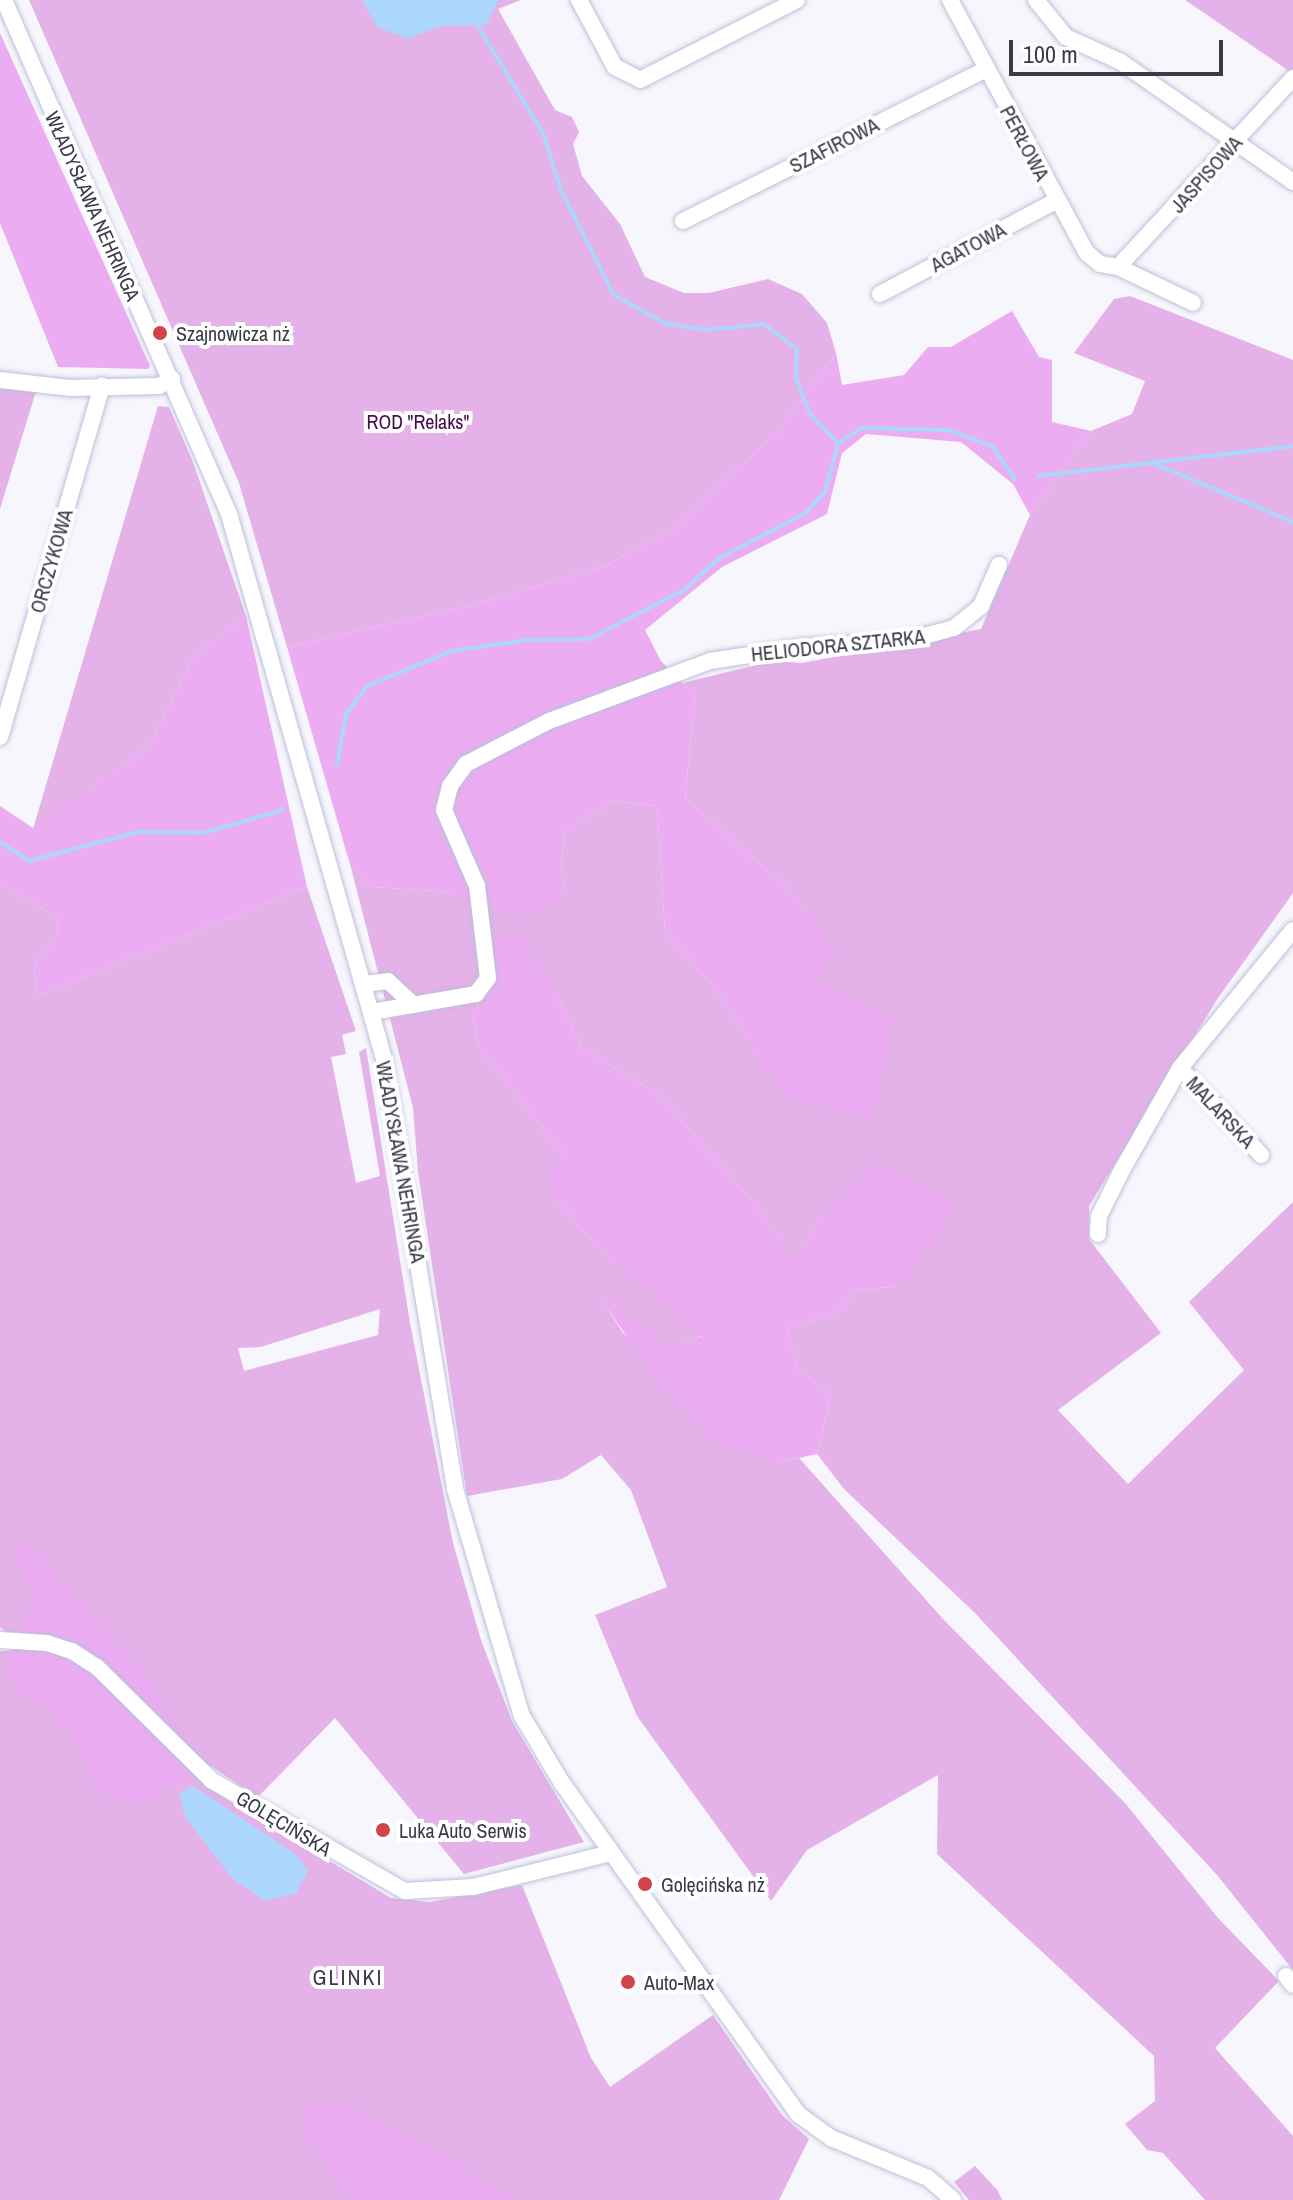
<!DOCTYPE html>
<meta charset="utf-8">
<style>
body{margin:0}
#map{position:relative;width:1293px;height:2200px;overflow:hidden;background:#f6f6fc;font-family:"Archivo Narrow",sans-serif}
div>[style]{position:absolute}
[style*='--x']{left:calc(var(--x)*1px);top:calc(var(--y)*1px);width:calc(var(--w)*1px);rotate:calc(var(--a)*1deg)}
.green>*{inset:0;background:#e4b1e8}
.forest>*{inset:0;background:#ecacf1}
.water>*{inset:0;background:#acd6fc}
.stream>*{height:4px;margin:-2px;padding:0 2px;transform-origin:2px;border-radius:2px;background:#acd6fc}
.roads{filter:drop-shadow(0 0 2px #bebedd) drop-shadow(0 0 2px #bebedd)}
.minor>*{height:16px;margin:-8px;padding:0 8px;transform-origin:8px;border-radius:8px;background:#fff}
.dots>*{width:22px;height:22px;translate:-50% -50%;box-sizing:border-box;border:4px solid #fff;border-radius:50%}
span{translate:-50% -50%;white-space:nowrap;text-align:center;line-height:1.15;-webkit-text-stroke:8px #fff;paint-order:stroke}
.street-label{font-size:20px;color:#3b3b48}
.poi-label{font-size:20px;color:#3b3b48}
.left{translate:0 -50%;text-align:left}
.park-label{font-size:20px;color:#450d4b}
.neighbourhood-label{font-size:22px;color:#3b3b48;letter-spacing:2px}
.scale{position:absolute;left:1009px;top:40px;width:214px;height:36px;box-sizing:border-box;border:4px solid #3b3b48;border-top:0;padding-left:10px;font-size:24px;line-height:28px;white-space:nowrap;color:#3b3b48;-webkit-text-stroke:6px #fff;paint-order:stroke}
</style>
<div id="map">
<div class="green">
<div style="clip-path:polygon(29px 0,521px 0,498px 9px,555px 110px,572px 117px,579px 132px,573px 144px,582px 176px,620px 224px,645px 277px,684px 293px,709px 293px,768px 279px,802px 294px,827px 323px,836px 353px,781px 429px,674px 528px,605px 566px,473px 605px,287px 647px,239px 483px)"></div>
<div style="clip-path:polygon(1185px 0,1293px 0,1293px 74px,1279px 64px)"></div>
<div style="clip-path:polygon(1130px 296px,1293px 360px,1293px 893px,1218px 998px,1089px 1206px,1089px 1239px,1161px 1333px,1058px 1410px,1128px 1484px,1244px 1370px,1189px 1302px,1293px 1202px,1293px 1970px,1217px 1875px,975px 1613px,844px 1489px,817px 1454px,831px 1396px,798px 1369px,787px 1329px,835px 1313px,857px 1290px,899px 1286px,819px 1219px,794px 1262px,760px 1210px,659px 1095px,581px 1047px,556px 993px,490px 974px,473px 1016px,479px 1047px,562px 1153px,554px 1199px,594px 1243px,703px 1335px,672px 1350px,598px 1293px,623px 1333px,780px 1462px,799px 1458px,944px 1620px,1125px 1803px,1218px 1918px,1279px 1981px,1215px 2048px,1293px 2136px,1293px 2200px,1205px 2200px,1163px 2153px,1147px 2150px,1125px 2124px,1155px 2101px,1154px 2056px,937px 1854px,938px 1775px,807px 1850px,771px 1901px,637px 1716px,595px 1615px,667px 1587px,631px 1490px,601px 1455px,562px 1479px,467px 1496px,418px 1172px,413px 1108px,351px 868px,375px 887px,450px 892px,483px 901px,565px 892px,561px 864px,565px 832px,612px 801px,657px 806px,665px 931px,722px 997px,784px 1096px,812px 981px,837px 950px,785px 886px,685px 798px,695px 696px,682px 683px,773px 661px,802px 663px,981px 629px,1030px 515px,1091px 431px,1132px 414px,1145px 381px,1074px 353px,1114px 299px)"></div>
<div style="clip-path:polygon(0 386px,36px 391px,0 509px)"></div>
<div style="clip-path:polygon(158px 406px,169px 407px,193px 462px,246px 616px,193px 657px,149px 747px,33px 829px)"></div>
<div style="clip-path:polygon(evenodd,0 884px,57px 917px,59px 932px,34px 965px,37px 996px,307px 887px,356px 1031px,342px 1035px,346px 1054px,331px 1057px,356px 1183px,380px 1176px,359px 1052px,366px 1048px,410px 1323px,453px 1543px,481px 1640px,512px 1721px,584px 1842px,464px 1874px,335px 1718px,258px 1797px,206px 1763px,143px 1698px,53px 1629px,8px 1633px,0 1627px,0 884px,380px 1309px,378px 1335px,244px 1371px,238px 1348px,261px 1347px,380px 1309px)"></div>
<div style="clip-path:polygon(50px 1649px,223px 1797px,391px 1898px,430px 1902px,522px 1885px,591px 2058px,610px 2087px,713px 2015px,782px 2115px,809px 2139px,779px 2200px,0 2200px,0 1651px)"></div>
<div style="clip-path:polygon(975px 2166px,998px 2191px,1002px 2200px,969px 2200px,954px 2182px)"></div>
</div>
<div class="forest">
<div style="clip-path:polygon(0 33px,150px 366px,148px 369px,58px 367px,0 223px)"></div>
<div style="clip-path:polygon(1012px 311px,1039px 357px,1052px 360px,1052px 422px,1091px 431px,1030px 515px,1013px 484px,961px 442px,866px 434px,842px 453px,827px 514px,722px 567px,645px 630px,661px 661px,695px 696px,685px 798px,785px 886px,838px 950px,813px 981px,893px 1017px,873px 1120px,784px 1097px,722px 997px,665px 931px,657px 806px,612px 801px,565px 832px,561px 864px,565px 892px,527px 917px,450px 892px,375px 887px,351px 868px,287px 647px,473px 605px,605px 566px,674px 528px,781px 429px,836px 353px,842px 385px,904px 375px,928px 347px,951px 347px)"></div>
<div style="clip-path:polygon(246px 616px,307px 887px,37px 996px,34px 965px,59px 932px,57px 917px,0 884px,0 806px,33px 828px,149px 747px,193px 657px)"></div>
<div style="clip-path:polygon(497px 936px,521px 936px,556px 993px,581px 1047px,659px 1095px,760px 1210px,794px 1261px,819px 1219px,877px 1161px,957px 1207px,899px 1286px,857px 1290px,835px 1313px,787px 1329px,798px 1369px,831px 1396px,817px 1454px,780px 1462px,719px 1445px,656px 1380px,596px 1291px,672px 1349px,702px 1336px,594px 1243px,554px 1199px,547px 1174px,562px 1153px,479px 1047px,473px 1016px,490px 974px)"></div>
<div style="clip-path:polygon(32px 1547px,151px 1681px,166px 1710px,201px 1751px,186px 1782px,169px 1785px,150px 1802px,121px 1804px,96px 1791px,76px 1744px,50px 1707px,14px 1687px,7px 1661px,34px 1594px,9px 1548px)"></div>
<div style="clip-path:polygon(340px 2099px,431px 2147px,517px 2200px,351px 2200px,304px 2134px,301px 2111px)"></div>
</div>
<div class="water">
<div style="clip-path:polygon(362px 0,499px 0,486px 25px,440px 26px,408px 39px,377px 27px)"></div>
<div style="clip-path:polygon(193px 1786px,293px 1852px,308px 1870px,296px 1894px,265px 1901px,232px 1878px,185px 1817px,179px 1793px)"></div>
</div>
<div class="stream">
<div style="--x:476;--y:23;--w:129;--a:58.7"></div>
<div style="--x:543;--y:133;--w:60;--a:72.5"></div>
<div style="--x:561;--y:190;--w:118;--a:63.2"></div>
<div style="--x:614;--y:295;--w:58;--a:28.8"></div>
<div style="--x:665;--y:323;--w:41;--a:9.9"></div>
<div style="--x:705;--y:330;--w:59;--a:-5.8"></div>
<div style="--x:764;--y:324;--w:41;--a:37.1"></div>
<div style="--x:797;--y:349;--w:30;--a:92"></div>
<div style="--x:796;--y:379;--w:38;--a:68"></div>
<div style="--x:810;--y:414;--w:40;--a:46"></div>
<div style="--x:1155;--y:464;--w:150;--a:22.8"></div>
<div style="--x:1039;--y:476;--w:256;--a:-6.7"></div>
<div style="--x:337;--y:765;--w:52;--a:-80"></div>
<div style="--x:346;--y:714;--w:35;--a:-53"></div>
<div style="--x:367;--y:686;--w:91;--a:-22.6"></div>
<div style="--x:451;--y:651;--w:77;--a:-8.2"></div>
<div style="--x:527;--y:640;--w:62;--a:-0.9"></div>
<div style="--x:589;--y:639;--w:107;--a:-27.3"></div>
<div style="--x:684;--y:590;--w:47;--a:-42.4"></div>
<div style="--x:719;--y:558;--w:98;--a:-27.3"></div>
<div style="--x:806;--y:513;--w:28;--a:-48"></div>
<div style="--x:825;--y:492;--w:51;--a:-75.1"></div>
<div style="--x:838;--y:443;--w:28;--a:-32"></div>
<div style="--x:862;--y:428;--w:86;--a:1.3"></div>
<div style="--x:948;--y:430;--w:47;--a:20"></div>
<div style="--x:992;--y:446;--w:40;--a:55.1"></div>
<div style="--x:0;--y:842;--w:35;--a:33"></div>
<div style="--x:29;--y:861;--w:112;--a:-15"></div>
<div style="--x:137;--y:832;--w:66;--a:0.9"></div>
<div style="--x:203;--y:833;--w:83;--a:-16"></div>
</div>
<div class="roads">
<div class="minor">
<div style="--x:4;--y:0;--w:561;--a:66.36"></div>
<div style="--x:229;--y:514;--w:567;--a:74.12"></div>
<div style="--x:384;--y:1059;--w:436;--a:80.6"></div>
<div style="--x:455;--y:1489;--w:237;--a:73.6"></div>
<div style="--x:522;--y:1716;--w:78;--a:59.2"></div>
<div style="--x:562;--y:1783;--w:407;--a:54.5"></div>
<div style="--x:798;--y:2114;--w:41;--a:36"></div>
<div style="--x:831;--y:2138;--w:105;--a:22.4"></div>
<div style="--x:928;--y:2178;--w:33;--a:41"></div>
<div style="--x:579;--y:0;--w:76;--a:61.8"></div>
<div style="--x:615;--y:67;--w:28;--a:27"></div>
<div style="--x:640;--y:80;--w:176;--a:-27"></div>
<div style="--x:950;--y:0;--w:288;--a:61.6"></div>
<div style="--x:1087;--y:253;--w:17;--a:40"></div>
<div style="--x:1100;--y:264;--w:18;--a:9"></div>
<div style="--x:1118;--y:267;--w:83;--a:25.6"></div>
<div style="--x:1036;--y:0;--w:48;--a:51"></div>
<div style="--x:1066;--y:37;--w:60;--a:24.4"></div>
<div style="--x:1121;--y:62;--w:210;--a:34.9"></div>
<div style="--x:683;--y:221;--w:339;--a:-26.6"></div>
<div style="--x:1118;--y:267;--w:258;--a:-47.2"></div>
<div style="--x:880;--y:294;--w:199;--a:-27.9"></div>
<div style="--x:0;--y:380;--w:70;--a:6.5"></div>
<div style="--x:70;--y:388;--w:89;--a:-1.3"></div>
<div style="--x:159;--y:386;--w:15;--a:-28"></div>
<div style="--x:0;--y:737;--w:366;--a:-73.8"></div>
<div style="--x:364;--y:984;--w:24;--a:-7"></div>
<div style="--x:388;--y:981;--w:35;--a:43"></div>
<div style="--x:372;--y:1012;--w:106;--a:-9.8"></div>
<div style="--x:476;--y:994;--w:20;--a:-53"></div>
<div style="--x:488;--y:978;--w:93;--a:-96.8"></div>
<div style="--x:477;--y:886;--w:83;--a:-113.5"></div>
<div style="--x:444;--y:810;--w:25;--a:-76"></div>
<div style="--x:450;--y:786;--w:27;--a:-54"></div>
<div style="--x:466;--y:764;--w:93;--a:-27.4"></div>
<div style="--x:549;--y:721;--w:172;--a:-20.4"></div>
<div style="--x:710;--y:661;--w:94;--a:-8.6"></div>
<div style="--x:803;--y:647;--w:103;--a:-3.3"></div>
<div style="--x:906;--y:641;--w:50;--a:-15.2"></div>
<div style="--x:954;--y:628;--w:35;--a:-39"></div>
<div style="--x:981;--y:606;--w:45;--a:-66.3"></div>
<div style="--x:1180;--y:1068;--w:119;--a:47"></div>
<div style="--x:1098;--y:1234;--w:18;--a:-87"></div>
<div style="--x:1099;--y:1216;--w:51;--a:-63.4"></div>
<div style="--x:1122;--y:1170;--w:117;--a:-60.4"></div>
<div style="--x:1180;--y:1068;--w:178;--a:-50.7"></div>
<div style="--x:0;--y:1640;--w:47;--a:3.7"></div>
<div style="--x:47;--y:1643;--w:26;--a:18"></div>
<div style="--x:72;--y:1651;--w:30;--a:33"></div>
<div style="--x:97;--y:1667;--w:161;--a:44.7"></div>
<div style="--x:211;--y:1780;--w:224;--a:29.8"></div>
<div style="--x:405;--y:1891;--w:68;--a:-3.4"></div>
<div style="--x:473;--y:1887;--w:141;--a:-13.9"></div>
<div style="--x:1286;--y:1976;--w:11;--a:52"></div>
</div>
</div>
<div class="dots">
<div style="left:160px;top:333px;background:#d3434a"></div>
<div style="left:383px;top:1830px;background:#d3434a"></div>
<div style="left:645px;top:1884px;background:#d3434a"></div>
<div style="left:628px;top:1982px;background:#d3434a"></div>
</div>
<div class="street-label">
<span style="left:1025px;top:143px;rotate:62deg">PERŁOWA</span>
<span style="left:834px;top:145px;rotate:-27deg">SZAFIROWA</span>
<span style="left:1206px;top:174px;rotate:-48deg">JASPISOWA</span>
<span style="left:93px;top:206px;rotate:66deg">WŁADYSŁAWA NEHRINGA</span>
<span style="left:968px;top:247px;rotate:-28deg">AGATOWA</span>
<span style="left:51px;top:561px;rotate:-74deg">ORCZYKOWA</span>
<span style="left:838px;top:645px;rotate:-6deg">HELIODORA SZTARKA</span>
<span style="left:1221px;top:1112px;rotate:47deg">MALARSKA</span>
<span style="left:401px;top:1162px;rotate:80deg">WŁADYSŁAWA NEHRINGA</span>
<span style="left:284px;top:1823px;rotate:31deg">GOLĘCIŃSKA</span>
</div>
<div class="poi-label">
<span class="left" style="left:176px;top:333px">Szajnowicza nż</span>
<span class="left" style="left:399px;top:1830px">Luka Auto Serwis</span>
<span class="left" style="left:661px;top:1884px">Golęcińska nż</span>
<span class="left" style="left:644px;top:1982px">Auto-Max</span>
</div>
<div class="park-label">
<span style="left:418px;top:421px">ROD "Relaks"</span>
</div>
<div class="neighbourhood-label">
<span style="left:348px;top:1978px">GLINKI</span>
</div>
<div class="scale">100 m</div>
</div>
